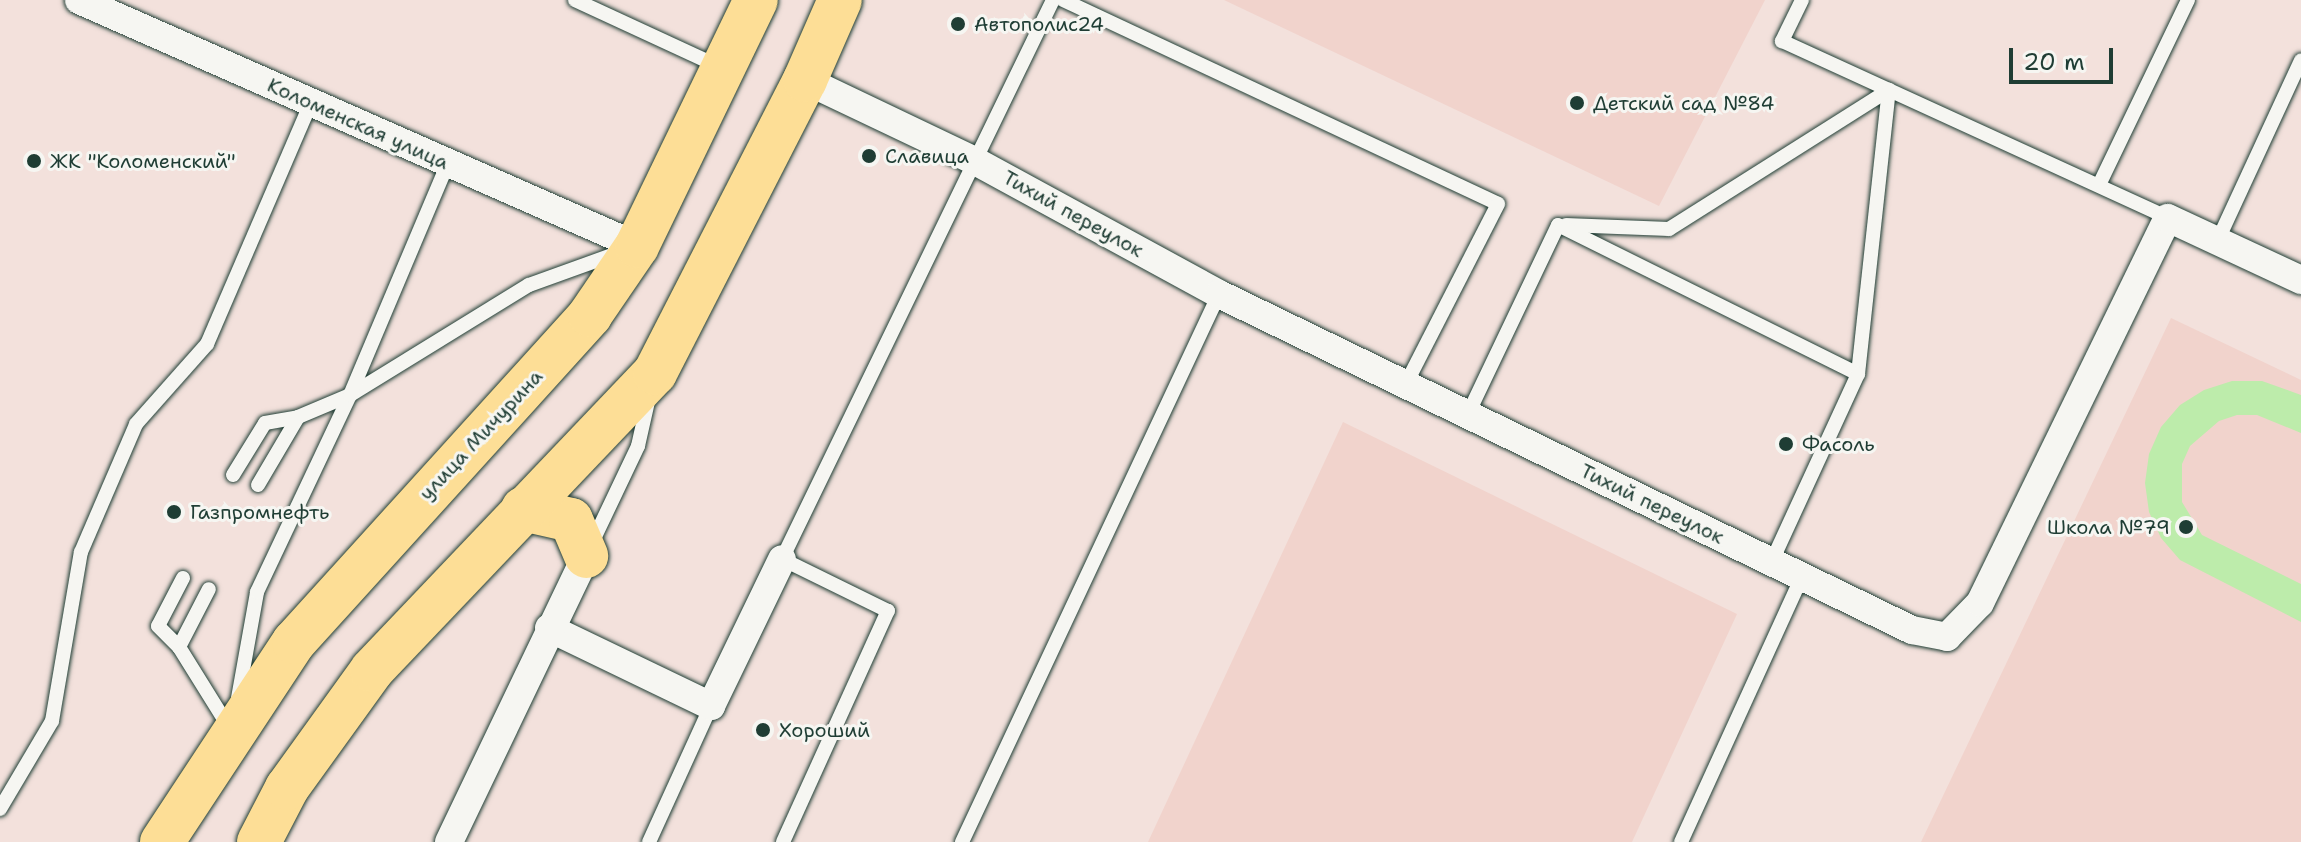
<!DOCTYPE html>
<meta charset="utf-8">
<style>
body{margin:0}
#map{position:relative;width:2301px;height:842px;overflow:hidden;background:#f3e1dc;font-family:"Shantell Sans",sans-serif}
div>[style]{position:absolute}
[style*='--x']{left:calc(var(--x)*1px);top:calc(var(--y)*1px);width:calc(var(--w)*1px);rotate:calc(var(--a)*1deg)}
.built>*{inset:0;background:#f1d3cc}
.green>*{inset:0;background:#bdecab}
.roads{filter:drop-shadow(0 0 2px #1f3d34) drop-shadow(0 0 2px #1f3d34)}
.service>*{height:14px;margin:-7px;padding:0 7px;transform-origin:7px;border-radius:7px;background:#f6f6f2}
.minor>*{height:28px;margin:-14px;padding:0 14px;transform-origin:14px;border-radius:14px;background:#f6f6f2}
.primary>*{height:44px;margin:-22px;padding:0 22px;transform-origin:22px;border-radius:22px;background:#fdde96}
.dots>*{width:22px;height:22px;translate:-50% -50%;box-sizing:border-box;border:4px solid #f6f6f2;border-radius:50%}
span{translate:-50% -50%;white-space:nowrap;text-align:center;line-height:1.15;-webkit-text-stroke:6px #f6f6f2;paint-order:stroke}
.poi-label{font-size:20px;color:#1f3d34}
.left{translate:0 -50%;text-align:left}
.right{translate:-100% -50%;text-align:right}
.street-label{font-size:20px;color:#1f3d34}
.scale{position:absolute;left:2009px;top:48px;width:104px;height:36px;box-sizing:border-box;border:4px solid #1f3d34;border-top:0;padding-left:10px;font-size:24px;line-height:28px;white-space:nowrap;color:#1f3d34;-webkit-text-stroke:6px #f6f6f2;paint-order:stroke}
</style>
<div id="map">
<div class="built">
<div style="clip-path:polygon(1224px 0,1765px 0,1659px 206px)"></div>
<div style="clip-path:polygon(2171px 318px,2301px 380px,2301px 842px,1921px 842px)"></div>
<div style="clip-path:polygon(1343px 422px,1737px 614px,1632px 842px,1148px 842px)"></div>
</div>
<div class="green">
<div style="clip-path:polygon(2232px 381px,2262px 381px,2301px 395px,2301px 433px,2257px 415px,2237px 415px,2219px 421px,2190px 446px,2182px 464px,2182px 502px,2202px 535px,2301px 584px,2301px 622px,2180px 560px,2161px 538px,2149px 512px,2145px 483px,2149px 454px,2161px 427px,2180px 405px,2204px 390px)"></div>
</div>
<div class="roads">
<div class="service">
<div style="--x:575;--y:0;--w:160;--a:24.8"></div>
<div style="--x:1063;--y:0;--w:480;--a:25.1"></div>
<div style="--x:1498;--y:204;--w:202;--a:117.1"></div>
<div style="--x:1802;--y:0;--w:46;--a:116"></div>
<div style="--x:1782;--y:41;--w:425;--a:24.6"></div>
<div style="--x:2099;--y:185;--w:205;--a:-64.3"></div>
<div style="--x:1566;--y:225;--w:103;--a:2.2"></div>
<div style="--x:1669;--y:229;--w:260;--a:-32.3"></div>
<div style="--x:2217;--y:242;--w:200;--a:-65.2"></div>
<div style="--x:1858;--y:374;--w:286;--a:-83.8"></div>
<div style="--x:1468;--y:414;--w:209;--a:-64.5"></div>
<div style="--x:1558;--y:225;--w:335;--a:26.4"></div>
<div style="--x:1858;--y:374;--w:206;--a:114.7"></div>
<div style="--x:233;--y:475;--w:61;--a:-58.4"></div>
<div style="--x:265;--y:423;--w:34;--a:-10"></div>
<div style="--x:298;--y:417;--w:56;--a:-22.9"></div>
<div style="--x:350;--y:395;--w:210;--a:-31.6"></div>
<div style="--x:529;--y:285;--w:95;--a:-19.8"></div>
<div style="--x:258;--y:485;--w:79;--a:-59.5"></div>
<div style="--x:591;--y:545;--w:110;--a:-64.6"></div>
<div style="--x:638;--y:446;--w:50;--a:-77.3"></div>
<div style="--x:183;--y:578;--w:54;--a:117.5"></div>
<div style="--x:158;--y:626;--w:30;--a:45"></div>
<div style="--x:179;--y:647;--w:97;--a:58.1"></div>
<div style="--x:179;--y:647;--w:65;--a:-62.7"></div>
<div style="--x:238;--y:698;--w:108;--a:-79.8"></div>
<div style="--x:257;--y:592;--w:218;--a:-64.7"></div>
<div style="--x:350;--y:395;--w:250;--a:-67.1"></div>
<div style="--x:0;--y:809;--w:102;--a:-59.4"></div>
<div style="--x:52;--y:721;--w:171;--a:-80.3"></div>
<div style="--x:81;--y:552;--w:139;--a:-66.7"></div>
<div style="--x:136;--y:424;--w:107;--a:-48.4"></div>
<div style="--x:207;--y:344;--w:262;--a:-66.7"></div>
<div style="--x:649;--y:842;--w:149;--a:-65.5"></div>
<div style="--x:783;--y:842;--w:254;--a:-65.6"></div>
<div style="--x:888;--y:611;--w:118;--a:-153.9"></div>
<div style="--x:782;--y:559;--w:621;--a:-64.14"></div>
<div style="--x:962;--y:842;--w:605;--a:-64.87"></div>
<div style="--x:1681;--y:842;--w:291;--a:-65.5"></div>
</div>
<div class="minor">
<div style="--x:79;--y:0;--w:610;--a:23.79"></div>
<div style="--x:805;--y:80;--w:188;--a:25.5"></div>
<div style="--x:975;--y:161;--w:278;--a:28.6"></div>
<div style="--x:1219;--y:294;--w:770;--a:25.87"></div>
<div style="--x:1912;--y:630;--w:36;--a:11"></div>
<div style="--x:1947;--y:637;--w:47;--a:-45.9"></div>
<div style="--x:1980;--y:603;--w:428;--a:-64"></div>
<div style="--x:2168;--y:218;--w:147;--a:25"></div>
<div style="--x:549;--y:628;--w:180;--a:25.7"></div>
<div style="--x:711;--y:706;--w:163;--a:-64.2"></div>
<div style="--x:449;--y:842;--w:317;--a:-64.4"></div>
</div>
<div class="primary">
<div style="--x:523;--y:509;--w:49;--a:12.9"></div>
<div style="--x:571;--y:520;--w:39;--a:67"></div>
<div style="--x:162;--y:842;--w:240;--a:-56.6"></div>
<div style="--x:294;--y:642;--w:441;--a:-47.8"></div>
<div style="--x:590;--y:315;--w:83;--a:-55.7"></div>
<div style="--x:637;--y:246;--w:273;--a:-64.2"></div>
<div style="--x:259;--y:842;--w:61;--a:-62.6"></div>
<div style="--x:287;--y:788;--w:145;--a:-54.2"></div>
<div style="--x:372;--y:670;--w:410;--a:-46.4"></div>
<div style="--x:655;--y:373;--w:329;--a:-62.9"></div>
<div style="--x:805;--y:80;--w:87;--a:-66.4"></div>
</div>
</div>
<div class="dots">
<div style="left:958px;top:24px;background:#1f3d34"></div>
<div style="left:1577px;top:103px;background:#1f3d34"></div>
<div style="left:869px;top:156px;background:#1f3d34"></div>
<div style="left:34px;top:161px;background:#1f3d34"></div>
<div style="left:1786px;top:444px;background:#1f3d34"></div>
<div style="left:174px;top:512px;background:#1f3d34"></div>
<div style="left:2186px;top:527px;background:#1f3d34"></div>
<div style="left:763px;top:730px;background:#1f3d34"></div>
</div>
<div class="poi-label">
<span class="left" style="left:974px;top:24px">Автополис24</span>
<span class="left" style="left:1593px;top:103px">Детский сад №84</span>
<span class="left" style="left:885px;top:156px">Славица</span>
<span class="left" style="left:50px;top:161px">ЖК "Коломенский"</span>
<span class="left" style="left:1802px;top:444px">Фасоль</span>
<span class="left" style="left:190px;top:512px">Газпромнефть</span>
<span class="right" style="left:2170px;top:527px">Школа №79</span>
<span class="left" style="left:779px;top:730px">Хороший</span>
</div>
<div class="street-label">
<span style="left:358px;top:124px;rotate:24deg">Коломенская улица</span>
<span style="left:1073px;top:214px;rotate:29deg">Тихий переулок</span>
<span style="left:481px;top:435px;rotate:-47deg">улица Мичурина</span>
<span style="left:1652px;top:504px;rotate:26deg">Тихий переулок</span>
</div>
<div class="scale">20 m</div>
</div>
